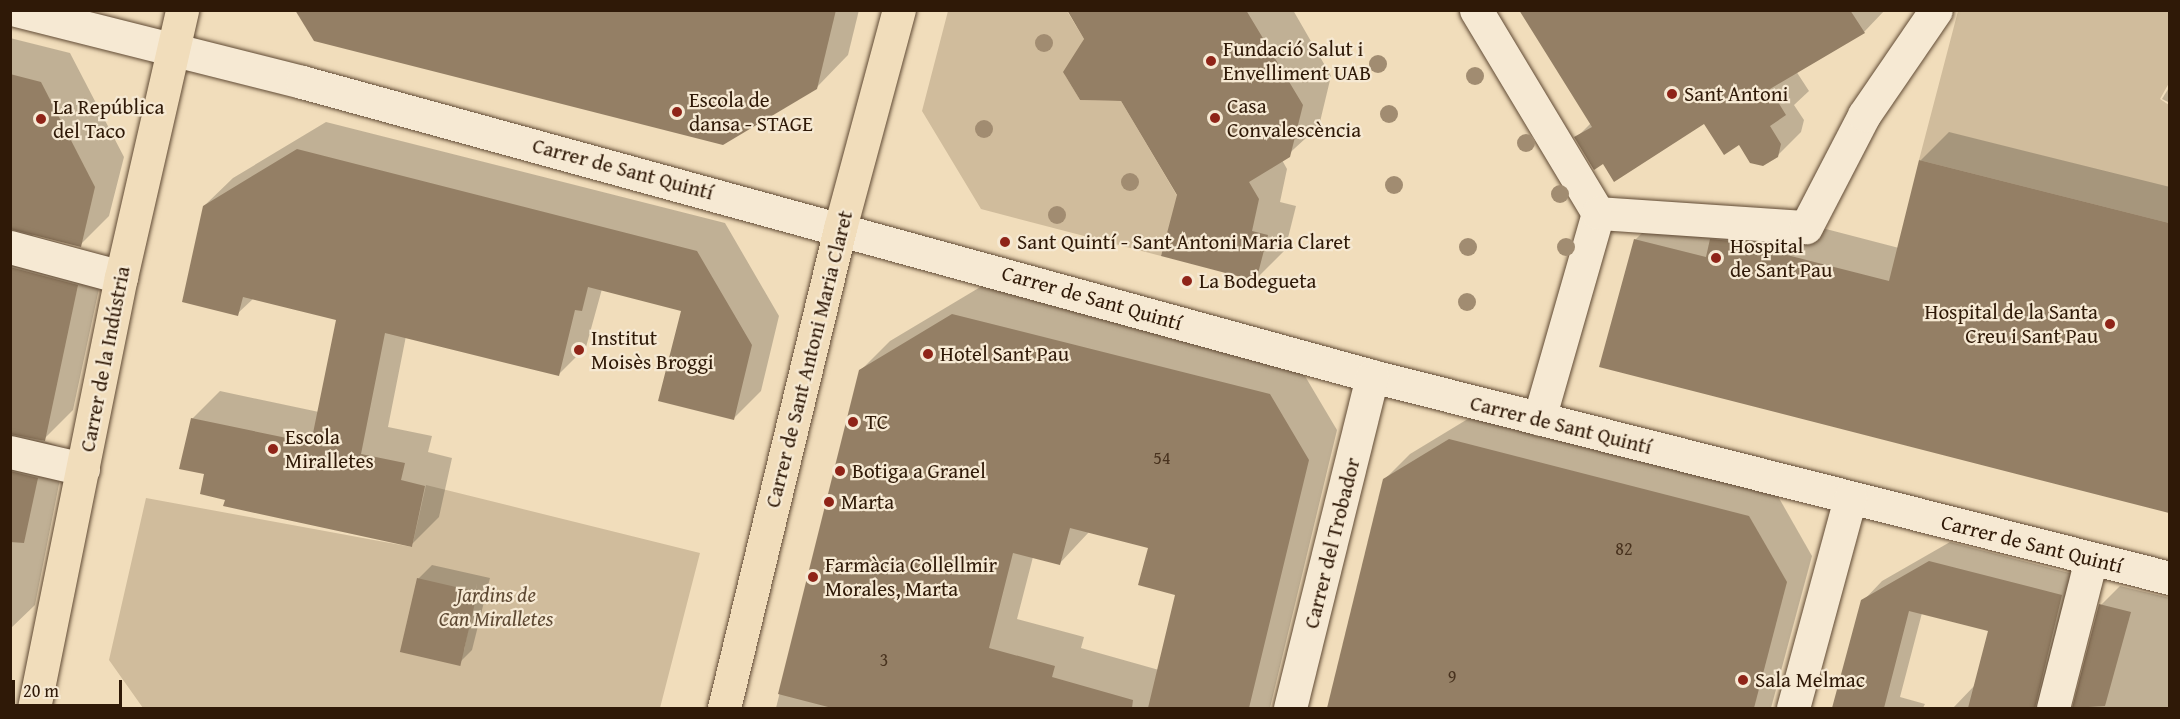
<!DOCTYPE html>
<meta charset="utf-8">
<style>
body{margin:0}
#map{position:relative;width:2180px;height:719px;overflow:hidden;background:#f1ddbb;font-family:"Gentium Book Plus",serif}
div>[style]{position:absolute}
[style*='--x']{left:calc(var(--x)*1px);top:calc(var(--y)*1px);width:calc(var(--w)*1px);rotate:calc(var(--a)*1deg)}
.green>*{inset:0;background:#d0bc9c}
.shadow>*{inset:0;background:#0003}
.building>*{inset:0;background:#947f65;transform-origin:0 0}
.roads{filter:drop-shadow(0 0 2px #604a34) drop-shadow(0 0 2px #604a34)}
.minor>*{height:33px;margin:-16.5px;padding:0 16.5px;transform-origin:16.5px;border-radius:16.5px;background:#f6e9d3}
.major>*{height:33px;margin:-16.5px;padding:0 16.5px;transform-origin:16.5px;border-radius:16.5px;background:#f1ddbb}
.trees>*{width:18px;height:18px;margin:-9px;border-radius:50%;background:#a18c71}
.dots>*{width:16px;height:16px;translate:-50% -50%;box-sizing:border-box;border:3px solid #f6e9d3;border-radius:50%}
span{translate:-50% -50%;white-space:nowrap;text-align:center;line-height:1.15;-webkit-text-stroke:4.5px #f6e9d3;paint-order:stroke}
.number-label{font-size:18px;color:#48321e}
.number-label span{-webkit-text-stroke-width:0}
.poi-label{font-size:21px;color:#2f1907}
.left{translate:0 -50%;text-align:left}
.right{translate:-100% -50%;text-align:right}
.street-label{font-size:21px;color:#2f1907}
.park-label{font-size:21px;color:#5f4a34;font-style:italic}
.frame{position:absolute;inset:0;border:12px solid #2f1907;pointer-events:none}
.scale{position:absolute;left:12px;top:680px;width:110px;height:27px;box-sizing:border-box;border:3px solid #2f1907;border-top:0;padding-left:8px;font-size:18px;line-height:21px;white-space:nowrap;color:#2f1907;-webkit-text-stroke:4px #f6e9d3;paint-order:stroke}
</style>
<div id="map">
<div class="green">
<div style="clip-path:polygon(948px 11px,1067px 11px,1084px 39px,1065px 75px,1080px 100px,1121px 101px,1179px 199px,1161px 256px,981px 209px,922px 111px)"></div>
<div style="clip-path:polygon(1958px 11px,2169px 11px,2169px 83px,2160px 99px,2169px 105px,2169px 223px,1919px 160px)"></div>
<div style="clip-path:polygon(426px 485px,700px 553px,660px 708px,143px 708px,109px 660px,146px 498px,412px 547px)"></div>
</div>
<div class="shadow">
<div style="clip-path:polygon(297px 10px,859px 10px,848px 55px,816px 88px)"></div>
<div style="clip-path:polygon(1068px 10px,1293px 10px,1331px 76px,1319px 126px,1282px 160px,1287px 169px,1280px 202px,1296px 206px,1285px 250px,1256px 279px,1178px 195px)"></div>
<div style="clip-path:polygon(1521px 10px,1885px 10px,1864px 32px,1796px 71px,1809px 91px,1794px 105px,1804px 120px,1801px 132px,1777px 156px,1739px 143px,1705px 122px,1603px 162px,1576px 138px,1591px 123px)"></div>
<div style="clip-path:polygon(10px 38px,70px 53px,124px 157px,109px 216px,80px 245px,29px 231px,34px 236px,106px 256px,73px 410px,44px 439px,36px 438px,66px 449px,35px 605px,10px 629px)"></div>
<div style="clip-path:polygon(2170px 86px,2170px 103px,2162px 99px)"></div>
<div style="clip-path:polygon(326px 122px,725px 223px,779px 316px,761px 391px,733px 419px,683px 310px,602px 289px,586px 347px,558px 375px,406px 336px,388px 427px,432px 436px,428px 452px,452px 458px,439px 517px,411px 545px,205px 473px,192px 419px,220px 391px,319px 412px,338px 319px,254px 298px,237px 314px,204px 206px,233px 178px)"></div>
<div style="clip-path:polygon(1949px 132px,2170px 187px,2170px 511px,1601px 366px,1635px 240px,1664px 211px,1761px 212px,1899px 248px,1920px 161px)"></div>
<div style="clip-path:polygon(evenodd,982px 286px,1299px 366px,1337px 430px,1270px 708px,776px 708px,860px 371px,890px 341px,982px 286px,1089px 532px,1149px 547px,1177px 594px,1159px 670px,1081px 648px,1084px 637px,1017px 619px,1033px 557px,1060px 563px,1089px 532px)"></div>
<div style="clip-path:polygon(1476px 414px,1775px 491px,1812px 556px,1771px 708px,1329px 708px,1384px 480px,1410px 454px)"></div>
<div style="clip-path:polygon(1950px 542px,2081px 576px,2067px 707px,2074px 707px,2101px 605px,2120px 586px,2170px 598px,2170px 708px,1953px 708px,1976px 684px,1990px 630px,1922px 613px,1900px 697px,1925px 704px,1923px 708px,1834px 708px,1863px 601px,1882px 581px)"></div>
<div style="clip-path:polygon(evenodd,432px 565px,490px 578px,472px 650px,458px 664px,418px 579px,432px 565px,477px 584px,464px 650px,461px 650px,477px 584px)"></div>
</div>
<div class="building">
<div style="clip-path:polygon(295px 10px,836px 10px,817px 89px,723px 145px,314px 41px)"></div>
<div style="clip-path:polygon(1067px 10px,1246px 10px,1303px 105px,1290px 157px,1249px 182px,1259px 199px,1252px 231px,1268px 235px,1256px 281px,1161px 256px,1177px 195px,1121px 101px,1080px 100px,1063px 72px,1084px 39px)"></div>
<div style="clip-path:polygon(1519px 10px,1850px 10px,1865px 33px,1770px 89px,1786px 115px,1770px 126px,1781px 144px,1778px 157px,1763px 166px,1750px 163px,1739px 145px,1724px 155px,1704px 124px,1614px 182px,1603px 164px,1594px 170px,1574px 137px,1592px 127px)"></div>
<div style="clip-path:polygon(10px 74px,41px 82px,95px 187px,81px 247px,10px 229px)"></div>
<div style="clip-path:polygon(297px 149px,697px 251px,752px 345px,734px 420px,658px 401px,681px 311px,588px 287px,582px 311px,575px 310px,559px 376px,385px 333px,361px 454px,405px 463px,401px 480px,425px 486px,412px 547px,223px 506px,225px 500px,200px 494px,204px 474px,179px 469px,191px 418px,311px 443px,336px 320px,243px 297px,238px 316px,182px 302px,203px 206px)"></div>
<div style="clip-path:polygon(1919px 160px,2169px 223px,2169px 513px,1599px 367px,1634px 239px,1706px 257px,1710px 239px,1732px 241px,1889px 281px)"></div>
<div style="clip-path:polygon(10px 267px,78px 285px,45px 441px,10px 434px)"></div>
<div style="clip-path:polygon(952px 314px,1270px 394px,1309px 460px,1249px 708px,1148px 708px,1175px 595px,1138px 585px,1148px 548px,1070px 528px,1060px 565px,1013px 553px,989px 648px,1055px 666px,1052px 677px,1133px 700px,1132px 708px,832px 708px,778px 694px,859px 370px)"></div>
<div style="clip-path:polygon(1449px 439px,1749px 516px,1787px 582px,1754px 708px,1327px 708px,1383px 479px)"></div>
<div style="clip-path:polygon(10px 471px,38px 478px,24px 543px,10px 542px)"></div>
<div style="clip-path:polygon(1929px 561px,2062px 595px,2035px 708px,1968px 708px,1988px 631px,1909px 611px,1884px 708px,1832px 708px,1861px 600px)"></div>
<div style="left:417px;top:578px;width:62px;height:76px;rotate:13deg"></div>
<div style="clip-path:polygon(2099px 604px,2131px 612px,2105px 706px,2072px 708px)"></div>
</div>
<div class="roads">
<div class="minor">
<div style="--x:16;--y:10;--w:295;--a:14.1"></div>
<div style="--x:302;--y:82;--w:1110;--a:15.36"></div>
<div style="--x:1372;--y:376;--w:823;--a:14.21"></div>
<div style="--x:1476;--y:10;--w:237;--a:59"></div>
<div style="--x:1598;--y:213;--w:214;--a:106"></div>
<div style="--x:1598;--y:213;--w:208;--a:3.9"></div>
<div style="--x:1806;--y:227;--w:126;--a:-62.6"></div>
<div style="--x:1864;--y:115;--w:127;--a:-55.6"></div>
<div style="--x:10;--y:247;--w:115;--a:15.1"></div>
<div style="--x:10;--y:452;--w:75;--a:13.1"></div>
<div style="--x:1290;--y:708;--w:342;--a:-76.1"></div>
<div style="--x:1793;--y:708;--w:218;--a:-74.8"></div>
<div style="--x:2053;--y:708;--w:154;--a:-75.7"></div>
</div>
<div class="major">
<div style="--x:34;--y:708;--w:440;--a:-78.6"></div>
<div style="--x:121;--y:277;--w:274;--a:-77.1"></div>
<div style="--x:724;--y:708;--w:494;--a:-76.4"></div>
<div style="--x:840;--y:228;--w:226;--a:-74.9"></div>
</div>
</div>
<div class="trees">
<div style="left:1044px;top:43px"></div>
<div style="left:1378px;top:64px"></div>
<div style="left:1475px;top:76px"></div>
<div style="left:1389px;top:114px"></div>
<div style="left:984px;top:129px"></div>
<div style="left:1526px;top:143px"></div>
<div style="left:1130px;top:182px"></div>
<div style="left:1394px;top:185px"></div>
<div style="left:1560px;top:194px"></div>
<div style="left:1057px;top:215px"></div>
<div style="left:1468px;top:247px"></div>
<div style="left:1566px;top:247px"></div>
<div style="left:1467px;top:302px"></div>
</div>
<div class="dots">
<div style="left:1211px;top:61px;background:#8f2418"></div>
<div style="left:1672px;top:94px;background:#8f2418"></div>
<div style="left:677px;top:112px;background:#8f2418"></div>
<div style="left:1215px;top:118px;background:#8f2418"></div>
<div style="left:41px;top:119px;background:#8f2418"></div>
<div style="left:1005px;top:242px;background:#8f2418"></div>
<div style="left:1716px;top:258px;background:#8f2418"></div>
<div style="left:1187px;top:281px;background:#8f2418"></div>
<div style="left:2110px;top:324px;background:#8f2418"></div>
<div style="left:579px;top:350px;background:#8f2418"></div>
<div style="left:928px;top:354px;background:#8f2418"></div>
<div style="left:853px;top:422px;background:#8f2418"></div>
<div style="left:273px;top:449px;background:#8f2418"></div>
<div style="left:840px;top:471px;background:#8f2418"></div>
<div style="left:829px;top:502px;background:#8f2418"></div>
<div style="left:813px;top:577px;background:#8f2418"></div>
<div style="left:1743px;top:680px;background:#8f2418"></div>
</div>
<div class="number-label">
<span style="left:1162px;top:458px">54</span>
<span style="left:1624px;top:549px">82</span>
<span style="left:884px;top:660px">3</span>
<span style="left:1452px;top:677px">9</span>
</div>
<div class="poi-label">
<span class="left" style="left:1223px;top:61px">Fundació Salut i<br>Envelliment UAB</span>
<span class="left" style="left:1684px;top:94px">Sant Antoni</span>
<span class="left" style="left:689px;top:112px">Escola de<br>dansa - STAGE</span>
<span class="left" style="left:1227px;top:118px">Casa<br>Convalescència</span>
<span class="left" style="left:53px;top:119px">La República<br>del Taco</span>
<span class="left" style="left:1017px;top:242px">Sant Quintí - Sant Antoni Maria Claret</span>
<span class="left" style="left:1730px;top:258px">Hospital<br>de Sant Pau</span>
<span class="left" style="left:1199px;top:281px">La Bodegueta</span>
<span class="right" style="left:2098px;top:324px">Hospital de la Santa<br>Creu i Sant Pau</span>
<span class="left" style="left:591px;top:350px">Institut<br>Moisès Broggi</span>
<span class="left" style="left:940px;top:354px">Hotel Sant Pau</span>
<span class="left" style="left:865px;top:422px">TC</span>
<span class="left" style="left:285px;top:449px">Escola<br>Miralletes</span>
<span class="left" style="left:852px;top:471px">Botiga a Granel</span>
<span class="left" style="left:841px;top:502px">Marta</span>
<span class="left" style="left:825px;top:577px">Farmàcia Collellmir<br>Morales, Marta</span>
<span class="left" style="left:1755px;top:680px">Sala Melmac</span>
</div>
<div class="street-label">
<span style="left:623px;top:169px;rotate:15deg">Carrer de Sant Quintí</span>
<span style="left:1092px;top:298px;rotate:16deg">Carrer de Sant Quintí</span>
<span style="left:105px;top:359px;rotate:-79deg">Carrer de la Indústria</span>
<span style="left:809px;top:359px;rotate:-76deg">Carrer de Sant Antoni Maria Claret</span>
<span style="left:1561px;top:425px;rotate:14deg">Carrer de Sant Quintí</span>
<span style="left:1332px;top:543px;rotate:-76deg">Carrer del Trobador</span>
<span style="left:2032px;top:544px;rotate:14deg">Carrer de Sant Quintí</span>
</div>
<div class="park-label">
<span style="left:496px;top:607px">Jardins de<br>Can Miralletes</span>
</div>
<div class="frame"></div>
<div class="scale">20 m</div>
</div>
